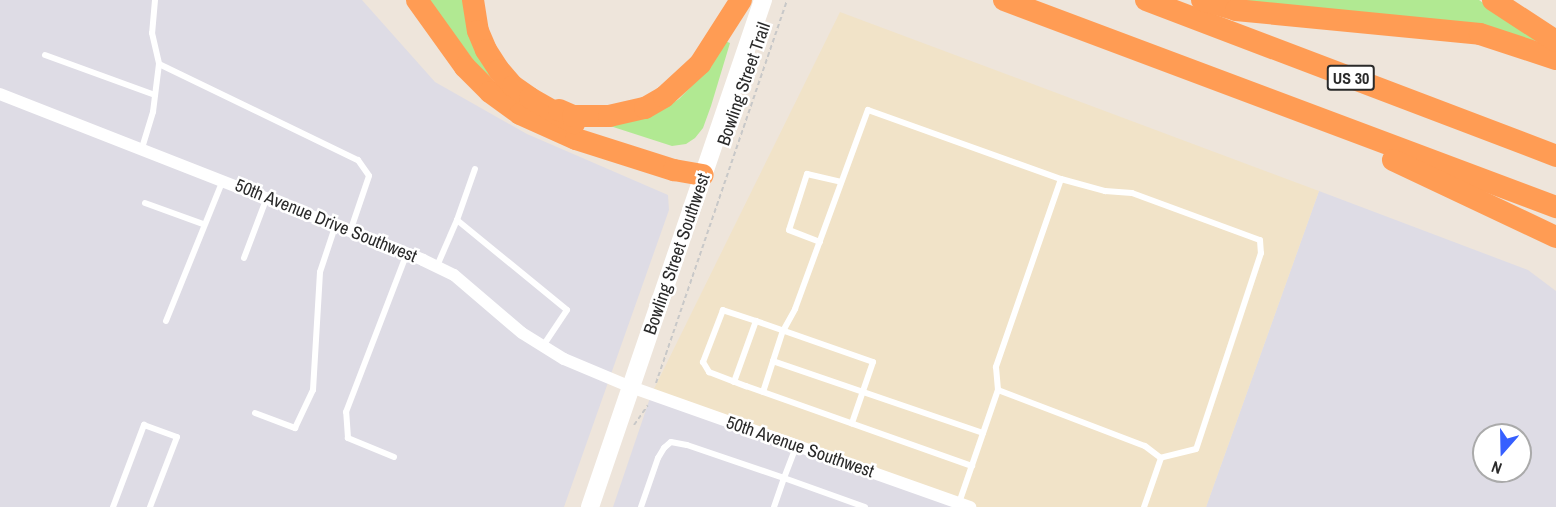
<!DOCTYPE html>
<style>
body{margin:0}
#map{position:relative;width:1556px;height:507px;overflow:hidden;background:#eee5db;font-family:"Archivo Narrow",sans-serif}
div>[style]{position:absolute}
[style*='--x']{left:calc(var(--x)*1px);top:calc(var(--y)*1px);width:calc(var(--w)*1px);rotate:calc(var(--a)*1deg)}
.industrial>*{inset:0;background:#dedce5}
.education>*{inset:0;background:#f1e3c8}
.green>*{inset:0;background:#b1e992}
.path>*{height:2px;margin-top:-1px;transform-origin:0;background:repeating-linear-gradient(90deg,#c8c8c8 0 4.5px,transparent 0 7.5px)}
.service>*{height:6px;margin:-3px;padding:0 3px;transform-origin:3px;border-radius:3px;background:#fff}
.minor>*{height:12px;margin:-6px;padding:0 6px;transform-origin:6px;border-radius:6px;background:#fff}
.secondary>*{height:18px;margin:-9px;padding:0 9px;transform-origin:9px;border-radius:9px;background:#fff}
.motorway>*{height:22px;margin:-11px;padding:0 11px;transform-origin:11px;border-radius:11px;background:#ff9c54}
span{translate:-50% -50%;white-space:nowrap;text-align:center;line-height:1.15;-webkit-text-stroke:5px #fff;paint-order:stroke}
.shield-label span{padding:2px 4px;background:#fff;border:2px solid;border-radius:4px;-webkit-text-stroke-width:0}
.shield-label{font-size:16px;color:#2a2a2a;font-weight:700}
.street-label{font-size:18px;color:#2a2a2a}
.north{position:absolute;left:1472px;top:423px;width:60px;height:60px;box-sizing:border-box;background:#fff;border:2px solid #aaa;border-radius:50%;rotate:200deg;font-size:16px;font-weight:700;line-height:24px;text-align:center;color:#2a2a2a}
.north::after{content:'';display:block;margin:auto;width:21px;height:27px;background:#365fff;clip-path:polygon(50% 0,100% 100%,50% 72%,0 100%)}
</style>
<div id="map">
<div class="industrial">
<div style="clip-path:polygon(0 0,362px 0,435px 82px,527px 134px,668px 195px,669px 210px,564px 507px,0 507px)"></div>
<div style="clip-path:polygon(evenodd,1319px 191px,1528px 270px,1556px 291px,1556px 507px,1206px 507px,1319px 191px,1484px 435px,1520px 435px,1520px 471px,1484px 471px,1484px 435px)"></div>
<div style="clip-path:polygon(651px 395px,970px 507px,613px 507px)"></div>
</div>
<div class="education">
<div style="clip-path:polygon(840px 12px,1319px 191px,1206px 507px,970px 507px,651px 395px)"></div>
</div>
<div class="green">
<div style="clip-path:polygon(428px 0,464px 0,505px 90px,477px 65px)"></div>
<div style="clip-path:polygon(1235px 0,1479px 0,1537px 41px)"></div>
<div style="clip-path:polygon(725px 41px,730px 43px,711px 106px,703px 128px,695px 138px,686px 144px,672px 146px,607px 125px,661px 110px,679px 99px,709px 68px)"></div>
</div>
<div class="path">
<div style="--x:656;--y:383;--w:405;--a:-71.1"></div>
<div style="--x:634;--y:425;--w:24;--a:-55"></div>
</div>
<div class="service">
<div style="--x:155;--y:0;--w:33;--a:95"></div>
<div style="--x:152;--y:33;--w:32;--a:77"></div>
<div style="--x:45;--y:55;--w:117;--a:20"></div>
<div style="--x:142;--y:148;--w:38;--a:-73"></div>
<div style="--x:153;--y:112;--w:48;--a:-82.9"></div>
<div style="--x:159;--y:64;--w:221;--a:25.8"></div>
<div style="--x:358;--y:160;--w:19;--a:55"></div>
<div style="--x:369;--y:176;--w:56;--a:108.8"></div>
<div style="--x:1061;--y:179;--w:46;--a:15.3"></div>
<div style="--x:1105;--y:191;--w:27;--a:4"></div>
<div style="--x:1132;--y:193;--w:136;--a:20.2"></div>
<div style="--x:1260;--y:240;--w:13;--a:86"></div>
<div style="--x:1261;--y:253;--w:206;--a:108.3"></div>
<div style="--x:1196;--y:449;--w:36;--a:166"></div>
<div style="--x:145;--y:203;--w:62;--a:19.9"></div>
<div style="--x:457;--y:220;--w:54;--a:-70.6"></div>
<div style="--x:820;--y:242;--w:33;--a:-159"></div>
<div style="--x:789;--y:230;--w:59;--a:-72.2"></div>
<div style="--x:807;--y:174;--w:35;--a:13"></div>
<div style="--x:244;--y:258;--w:65;--a:-69.3"></div>
<div style="--x:437;--y:266;--w:50;--a:-66.5"></div>
<div style="--x:457;--y:220;--w:142;--a:39.3"></div>
<div style="--x:567;--y:310;--w:43;--a:123.7"></div>
<div style="--x:166;--y:321;--w:152;--a:-68"></div>
<div style="--x:756;--y:321;--w:124;--a:19.3"></div>
<div style="--x:873;--y:362;--w:65;--a:109"></div>
<div style="--x:734;--y:382;--w:65;--a:-70.2"></div>
<div style="--x:756;--y:321;--w:35;--a:-162"></div>
<div style="--x:723;--y:310;--w:56;--a:111"></div>
<div style="--x:703;--y:362;--w:12;--a:59"></div>
<div style="--x:709;--y:372;--w:40;--a:21"></div>
<div style="--x:746;--y:386;--w:240;--a:19.5"></div>
<div style="--x:763;--y:392;--w:33;--a:-72"></div>
<div style="--x:255;--y:413;--w:43;--a:20.6"></div>
<div style="--x:295;--y:428;--w:42;--a:-64.7"></div>
<div style="--x:313;--y:390;--w:118;--a:-86.6"></div>
<div style="--x:320;--y:272;--w:51;--a:-71.6"></div>
<div style="--x:983;--y:433;--w:222;--a:-161.1"></div>
<div style="--x:773;--y:361;--w:32;--a:-72"></div>
<div style="--x:783;--y:331;--w:25;--a:-61"></div>
<div style="--x:795;--y:309;--w:212;--a:-69.9"></div>
<div style="--x:868;--y:110;--w:205;--a:19.7"></div>
<div style="--x:1061;--y:179;--w:199;--a:109.1"></div>
<div style="--x:996;--y:367;--w:23;--a:85"></div>
<div style="--x:394;--y:457;--w:50;--a:-157.6"></div>
<div style="--x:348;--y:438;--w:26;--a:-94"></div>
<div style="--x:346;--y:412;--w:170;--a:-69"></div>
<div style="--x:959;--y:503;--w:120;--a:-71"></div>
<div style="--x:998;--y:390;--w:157;--a:20.9"></div>
<div style="--x:1145;--y:446;--w:20;--a:37"></div>
<div style="--x:1161;--y:458;--w:52;--a:109.1"></div>
<div style="--x:113;--y:507;--w:88;--a:-69.3"></div>
<div style="--x:144;--y:425;--w:35;--a:20"></div>
<div style="--x:177;--y:437;--w:75;--a:111.1"></div>
<div style="--x:641;--y:507;--w:52;--a:-70.9"></div>
<div style="--x:658;--y:458;--w:12;--a:-59"></div>
<div style="--x:664;--y:448;--w:9;--a:-41"></div>
<div style="--x:671;--y:442;--w:16;--a:11"></div>
<div style="--x:687;--y:445;--w:102;--a:18.8"></div>
<div style="--x:784;--y:478;--w:34;--a:-69"></div>
<div style="--x:774;--y:507;--w:31;--a:-71"></div>
<div style="--x:784;--y:478;--w:86;--a:19.7"></div>
</div>
<div class="minor">
<div style="--x:0;--y:94;--w:454;--a:21.4"></div>
<div style="--x:423;--y:260;--w:34;--a:26"></div>
<div style="--x:454;--y:275;--w:89;--a:40.5"></div>
<div style="--x:522;--y:333;--w:49;--a:31.8"></div>
<div style="--x:564;--y:359;--w:73;--a:22.7"></div>
<div style="--x:631;--y:387;--w:360;--a:19.5"></div>
</div>
<div class="secondary">
<div style="--x:590;--y:507;--w:536;--a:-71.16"></div>
</div>
<div class="motorway">
<div style="--x:417;--y:0;--w:82;--a:54.4"></div>
<div style="--x:465;--y:67;--w:35;--a:45"></div>
<div style="--x:490;--y:92;--w:37;--a:36"></div>
<div style="--x:520;--y:114;--w:61;--a:24.1"></div>
<div style="--x:576;--y:139;--w:103;--a:17.6"></div>
<div style="--x:674;--y:170;--w:29;--a:10"></div>
<div style="--x:473;--y:0;--w:31;--a:81"></div>
<div style="--x:478;--y:31;--w:21;--a:67"></div>
<div style="--x:486;--y:50;--w:24;--a:57"></div>
<div style="--x:499;--y:70;--w:21;--a:49"></div>
<div style="--x:513;--y:86;--w:21;--a:35"></div>
<div style="--x:530;--y:98;--w:51;--a:29.6"></div>
<div style="--x:1004;--y:0;--w:590;--a:20.56"></div>
<div style="--x:1146;--y:0;--w:439;--a:20.8"></div>
<div style="--x:1202;--y:0;--w:35;--a:16"></div>
<div style="--x:1236;--y:10;--w:245;--a:5.6"></div>
<div style="--x:1480;--y:34;--w:80;--a:18.2"></div>
<div style="--x:1493;--y:0;--w:75;--a:33.1"></div>
<div style="--x:559;--y:110;--w:15;--a:23"></div>
<div style="--x:573;--y:116;--w:36;--a:0"></div>
<div style="--x:609;--y:116;--w:37;--a:-13"></div>
<div style="--x:645;--y:108;--w:22;--a:-30"></div>
<div style="--x:664;--y:97;--w:49;--a:-42.5"></div>
<div style="--x:700;--y:64;--w:76;--a:-57.4"></div>
<div style="--x:1393;--y:160;--w:180;--a:25.3"></div>
</div>
<div class="shield-label">
<span style="left:1351px;top:78px">US 30</span>
</div>
<div class="street-label">
<span style="left:744px;top:84px;rotate:-71deg">Bowling Street Trail</span>
<span style="left:326px;top:221px;rotate:22deg">50th Avenue Drive Southwest</span>
<span style="left:677px;top:254px;rotate:-71deg">Bowling Street Southwest</span>
<span style="left:800px;top:447px;rotate:19deg">50th Avenue Southwest</span>
</div>
<div class="north">N</div>
</div>
